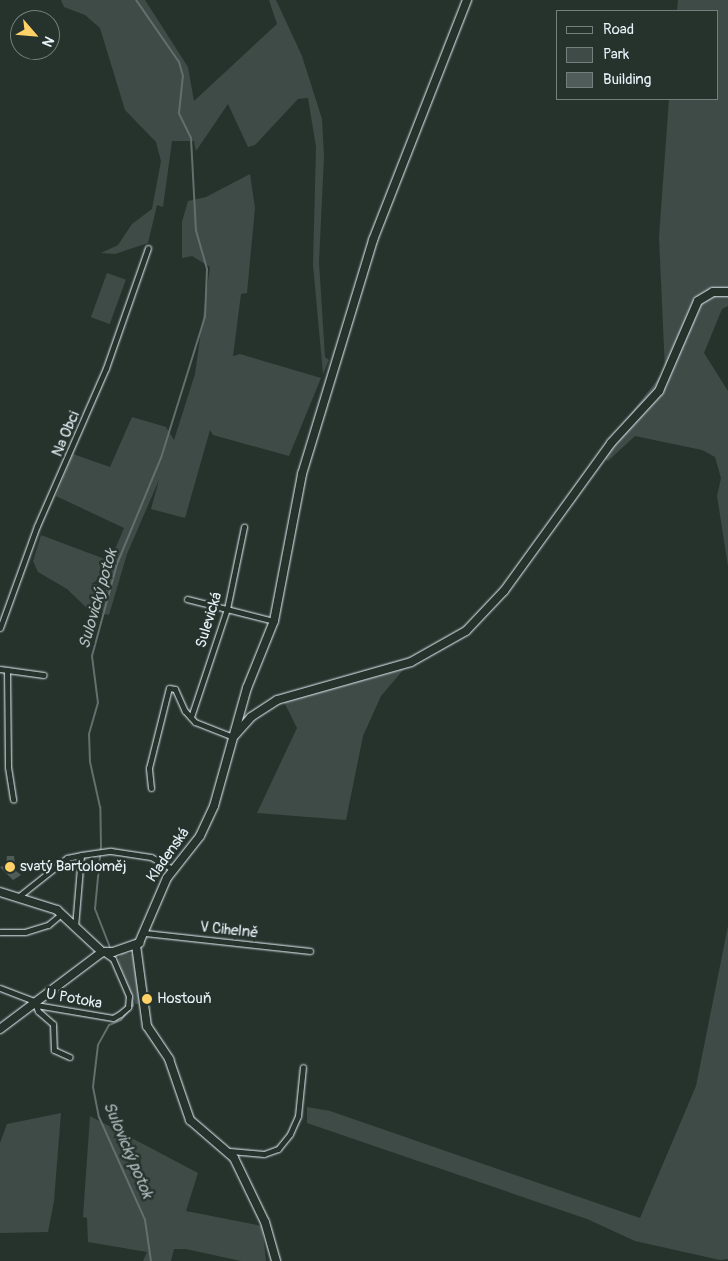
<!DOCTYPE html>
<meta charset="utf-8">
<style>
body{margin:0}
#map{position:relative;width:728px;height:1261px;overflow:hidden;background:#26332d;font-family:Pangolin,sans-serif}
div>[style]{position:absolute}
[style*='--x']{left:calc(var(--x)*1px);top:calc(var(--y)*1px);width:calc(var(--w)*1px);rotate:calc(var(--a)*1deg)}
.green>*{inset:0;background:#3e4b47;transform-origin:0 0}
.stream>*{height:2px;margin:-1px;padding:0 1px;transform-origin:1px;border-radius:1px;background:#636f6d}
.building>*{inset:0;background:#505c59}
.roads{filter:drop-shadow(0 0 1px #e8f1f8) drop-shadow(0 0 1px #e8f1f8)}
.street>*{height:5px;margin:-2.5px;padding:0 2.5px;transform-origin:2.5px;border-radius:2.5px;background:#26332d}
.secondary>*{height:8px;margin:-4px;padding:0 4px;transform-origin:4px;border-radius:4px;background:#26332d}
.dots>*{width:14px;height:14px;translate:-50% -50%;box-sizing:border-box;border:2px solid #26332d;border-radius:50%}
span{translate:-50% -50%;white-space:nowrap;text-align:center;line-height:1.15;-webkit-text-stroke:5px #26332d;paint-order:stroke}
.street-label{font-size:15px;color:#e8f1f8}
.poi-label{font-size:15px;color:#e8f1f8}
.left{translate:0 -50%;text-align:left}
.water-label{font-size:16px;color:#b3bdc0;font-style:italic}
.legend{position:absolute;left:556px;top:10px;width:162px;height:90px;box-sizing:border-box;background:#26332d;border:1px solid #747f7e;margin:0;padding:6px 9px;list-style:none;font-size:15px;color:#e8f1f8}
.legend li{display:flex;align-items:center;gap:10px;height:25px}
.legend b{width:25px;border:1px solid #747f7e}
.north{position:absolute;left:10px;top:10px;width:50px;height:50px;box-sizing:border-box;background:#26332d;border:1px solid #747f7e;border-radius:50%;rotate:117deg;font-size:14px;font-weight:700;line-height:20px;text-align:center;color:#e8f1f8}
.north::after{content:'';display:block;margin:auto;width:18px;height:22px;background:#ffd166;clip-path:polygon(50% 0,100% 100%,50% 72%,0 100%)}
</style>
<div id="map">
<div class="green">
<div style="clip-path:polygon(61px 0,145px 0,188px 67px,194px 101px,277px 24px,269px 0,276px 0,302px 56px,322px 119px,324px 157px,319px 262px,325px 357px,329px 360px,323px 374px,313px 265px,316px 147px,308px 98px,298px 99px,255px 145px,248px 147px,228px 104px,196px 151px,194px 141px,172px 141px,163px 207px,157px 205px,148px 243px,115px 254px,101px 253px,118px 245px,132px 224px,152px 209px,161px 161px,156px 142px,125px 110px,100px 28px,85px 15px,64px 7px)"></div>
<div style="clip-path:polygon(678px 0,728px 0,728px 306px,722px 309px,704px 353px,728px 391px,728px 566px,717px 496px,721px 478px,715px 457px,702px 450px,635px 436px,608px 461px,599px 454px,665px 370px,659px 237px,669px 99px,717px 99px,717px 11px,677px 11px)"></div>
<div style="clip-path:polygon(250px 174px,255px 208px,247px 293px,241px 294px,233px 356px,240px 354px,321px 378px,289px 456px,213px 435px,210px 430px,185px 518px,151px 509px,159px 480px,127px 554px,109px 615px,91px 612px,67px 589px,38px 572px,33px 561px,41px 535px,110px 561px,124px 528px,56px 496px,73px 454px,110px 467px,132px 417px,166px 427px,174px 440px,195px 374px,210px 267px,192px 256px,182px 258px,182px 222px,188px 201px,206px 197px)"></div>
<div style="left:107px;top:273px;width:20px;height:47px;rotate:20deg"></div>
<div style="clip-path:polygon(404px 669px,381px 696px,363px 736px,346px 820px,257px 813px,297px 728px,284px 702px)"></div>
<div style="clip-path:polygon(728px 926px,728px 1259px,720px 1260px,635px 1241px,587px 1219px,307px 1123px,307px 1107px,330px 1111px,640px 1218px,696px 1086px)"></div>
<div style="clip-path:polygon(122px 953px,135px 954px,139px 1004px,135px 1004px,118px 959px)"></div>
<div style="clip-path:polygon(61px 1113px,54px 1201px,48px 1232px,0 1233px,0 1143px,7px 1124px)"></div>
<div style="clip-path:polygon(90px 1116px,198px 1173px,186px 1211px,262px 1226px,266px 1261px,241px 1261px,186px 1249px,174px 1249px,171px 1261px,143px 1261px,147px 1252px,88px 1242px,87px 1218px,83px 1217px)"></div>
</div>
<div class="stream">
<div style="--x:111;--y:950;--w:44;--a:-111.3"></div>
<div style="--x:95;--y:909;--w:63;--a:-84.6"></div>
<div style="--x:101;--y:846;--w:39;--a:-91"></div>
<div style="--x:100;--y:807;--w:46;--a:-102.5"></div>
<div style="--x:90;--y:762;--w:28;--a:-92"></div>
<div style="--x:89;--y:734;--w:32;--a:-74"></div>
<div style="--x:98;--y:703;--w:47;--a:-97.3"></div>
<div style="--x:92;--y:656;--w:95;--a:-74.8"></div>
<div style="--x:117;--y:564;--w:115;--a:-67.5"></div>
<div style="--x:161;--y:458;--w:148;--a:-72.7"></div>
<div style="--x:205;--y:317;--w:48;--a:-87.6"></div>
<div style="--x:207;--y:269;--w:40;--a:-106"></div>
<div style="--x:196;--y:231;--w:93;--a:-93.1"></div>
<div style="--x:191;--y:138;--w:28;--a:-116"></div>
<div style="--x:179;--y:113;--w:37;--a:-84"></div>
<div style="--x:183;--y:76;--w:15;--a:-106"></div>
<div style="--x:179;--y:62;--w:75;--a:-124.7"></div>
<div style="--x:113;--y:954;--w:21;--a:67"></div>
<div style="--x:131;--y:998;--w:7;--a:74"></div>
<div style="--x:133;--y:1005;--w:19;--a:129"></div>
<div style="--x:121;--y:1020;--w:13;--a:157"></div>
<div style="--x:109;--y:1025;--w:23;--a:119"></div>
<div style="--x:98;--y:1045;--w:42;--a:96.8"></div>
<div style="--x:93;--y:1087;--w:31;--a:79"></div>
<div style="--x:99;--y:1117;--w:113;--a:65.9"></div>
<div style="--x:145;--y:1220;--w:41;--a:81.7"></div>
</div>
<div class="building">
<div style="clip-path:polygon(7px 856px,14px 856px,16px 871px,21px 875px,13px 880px,0 867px,6px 865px)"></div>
</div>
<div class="roads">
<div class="street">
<div style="--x:187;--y:599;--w:90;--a:14.2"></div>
<div style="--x:0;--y:628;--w:109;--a:-70.1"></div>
<div style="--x:37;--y:526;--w:172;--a:-66.4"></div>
<div style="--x:106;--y:368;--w:127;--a:-70.7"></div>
<div style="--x:0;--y:669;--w:44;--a:7.8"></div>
<div style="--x:7;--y:670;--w:97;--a:89.4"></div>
<div style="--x:8;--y:767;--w:33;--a:81"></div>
<div style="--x:191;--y:717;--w:114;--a:-71.6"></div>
<div style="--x:227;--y:609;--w:84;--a:-78.3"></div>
<div style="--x:151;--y:788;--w:20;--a:-96"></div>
<div style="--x:149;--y:768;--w:82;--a:-76"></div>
<div style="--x:169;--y:688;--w:6;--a:9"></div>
<div style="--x:175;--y:689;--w:24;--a:66"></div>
<div style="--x:185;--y:711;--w:15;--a:48"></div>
<div style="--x:195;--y:722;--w:41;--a:21.5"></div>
<div style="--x:18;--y:897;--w:63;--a:-38.5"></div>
<div style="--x:67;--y:858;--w:14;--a:-12"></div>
<div style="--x:81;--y:855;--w:30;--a:-8"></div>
<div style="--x:111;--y:851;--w:40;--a:8.5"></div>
<div style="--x:151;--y:857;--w:25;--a:29"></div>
<div style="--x:75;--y:927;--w:72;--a:-85.2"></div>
<div style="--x:0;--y:932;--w:25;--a:0"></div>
<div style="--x:25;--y:932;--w:24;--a:-17"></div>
<div style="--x:48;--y:925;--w:17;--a:-40"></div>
<div style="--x:145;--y:933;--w:166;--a:6.2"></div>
<div style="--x:0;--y:988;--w:36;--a:21"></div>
<div style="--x:34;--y:1001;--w:11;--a:68"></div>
<div style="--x:38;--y:1011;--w:20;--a:41"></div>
<div style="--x:53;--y:1024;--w:26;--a:88"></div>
<div style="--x:54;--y:1050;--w:17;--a:24"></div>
<div style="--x:36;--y:1005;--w:78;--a:9.6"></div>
<div style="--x:113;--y:1018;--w:8;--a:-30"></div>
<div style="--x:120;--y:1014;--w:11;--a:-41"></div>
<div style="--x:128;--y:1007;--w:11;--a:-85"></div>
<div style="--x:129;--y:996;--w:40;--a:-113.4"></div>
<div style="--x:113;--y:959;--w:12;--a:-145"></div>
<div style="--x:230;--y:1151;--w:34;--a:5"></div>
<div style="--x:264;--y:1154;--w:15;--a:-20"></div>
<div style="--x:278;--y:1149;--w:19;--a:-51"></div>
<div style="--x:290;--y:1134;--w:20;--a:-66"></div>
<div style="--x:298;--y:1116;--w:49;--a:-84.2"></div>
</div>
<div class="secondary">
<div style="--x:235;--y:735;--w:24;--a:-48"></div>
<div style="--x:251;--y:717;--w:31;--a:-33"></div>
<div style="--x:277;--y:700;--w:139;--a:-15.8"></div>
<div style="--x:411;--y:662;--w:63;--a:-29.4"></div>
<div style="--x:466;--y:631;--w:55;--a:-46.5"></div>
<div style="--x:504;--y:591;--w:183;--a:-54.1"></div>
<div style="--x:611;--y:443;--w:71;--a:-47.3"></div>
<div style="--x:659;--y:391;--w:98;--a:-66.6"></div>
<div style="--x:698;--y:301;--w:17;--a:-31"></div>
<div style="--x:713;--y:292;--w:15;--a:0"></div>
<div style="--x:0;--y:892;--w:60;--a:17.5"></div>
<div style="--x:57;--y:910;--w:62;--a:43"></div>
<div style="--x:136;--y:945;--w:82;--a:82.3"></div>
<div style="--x:147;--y:1026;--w:40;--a:56"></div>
<div style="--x:169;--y:1059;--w:65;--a:71"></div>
<div style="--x:190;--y:1120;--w:58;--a:40.8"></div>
<div style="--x:234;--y:1158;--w:71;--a:64.2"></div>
<div style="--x:265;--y:1222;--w:41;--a:74.2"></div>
<div style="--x:0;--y:1029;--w:128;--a:-37"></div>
<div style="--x:102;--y:952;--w:11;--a:0"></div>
<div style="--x:113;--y:952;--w:28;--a:-19"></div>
<div style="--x:139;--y:943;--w:71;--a:-66.7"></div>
<div style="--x:167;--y:878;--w:53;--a:-51.8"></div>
<div style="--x:200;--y:836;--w:33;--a:-65"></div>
<div style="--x:214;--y:806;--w:123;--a:-74.4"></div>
<div style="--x:247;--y:688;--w:72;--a:-68.1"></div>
<div style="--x:274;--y:621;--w:150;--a:-79.2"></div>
<div style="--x:302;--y:474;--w:245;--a:-73.1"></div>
<div style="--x:373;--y:240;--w:258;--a:-68.6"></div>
</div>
</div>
<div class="dots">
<div style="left:10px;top:867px;background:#ffd166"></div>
<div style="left:147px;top:999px;background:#ffd166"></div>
</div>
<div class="street-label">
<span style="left:66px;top:434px;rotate:-67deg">Na Obci</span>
<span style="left:209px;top:620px;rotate:-73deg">Sulevická</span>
<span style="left:168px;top:855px;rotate:-55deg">Kladenská</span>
<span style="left:229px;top:930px;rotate:6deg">V Cihelně</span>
<span style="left:74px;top:999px;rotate:10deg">U Potoka</span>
</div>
<div class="poi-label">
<span class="left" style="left:20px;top:867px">svatý Bartoloměj</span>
<span class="left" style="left:157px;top:999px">Hostouň</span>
</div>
<div class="water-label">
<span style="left:98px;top:599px;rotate:-74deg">Sulovický potok</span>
<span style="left:128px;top:1150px;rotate:67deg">Sulovický potok</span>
</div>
<ul class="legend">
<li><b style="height:6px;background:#26332d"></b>Road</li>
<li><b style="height:14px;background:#3e4b47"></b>Park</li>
<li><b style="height:14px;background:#505c59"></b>Building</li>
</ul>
<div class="north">N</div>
</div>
